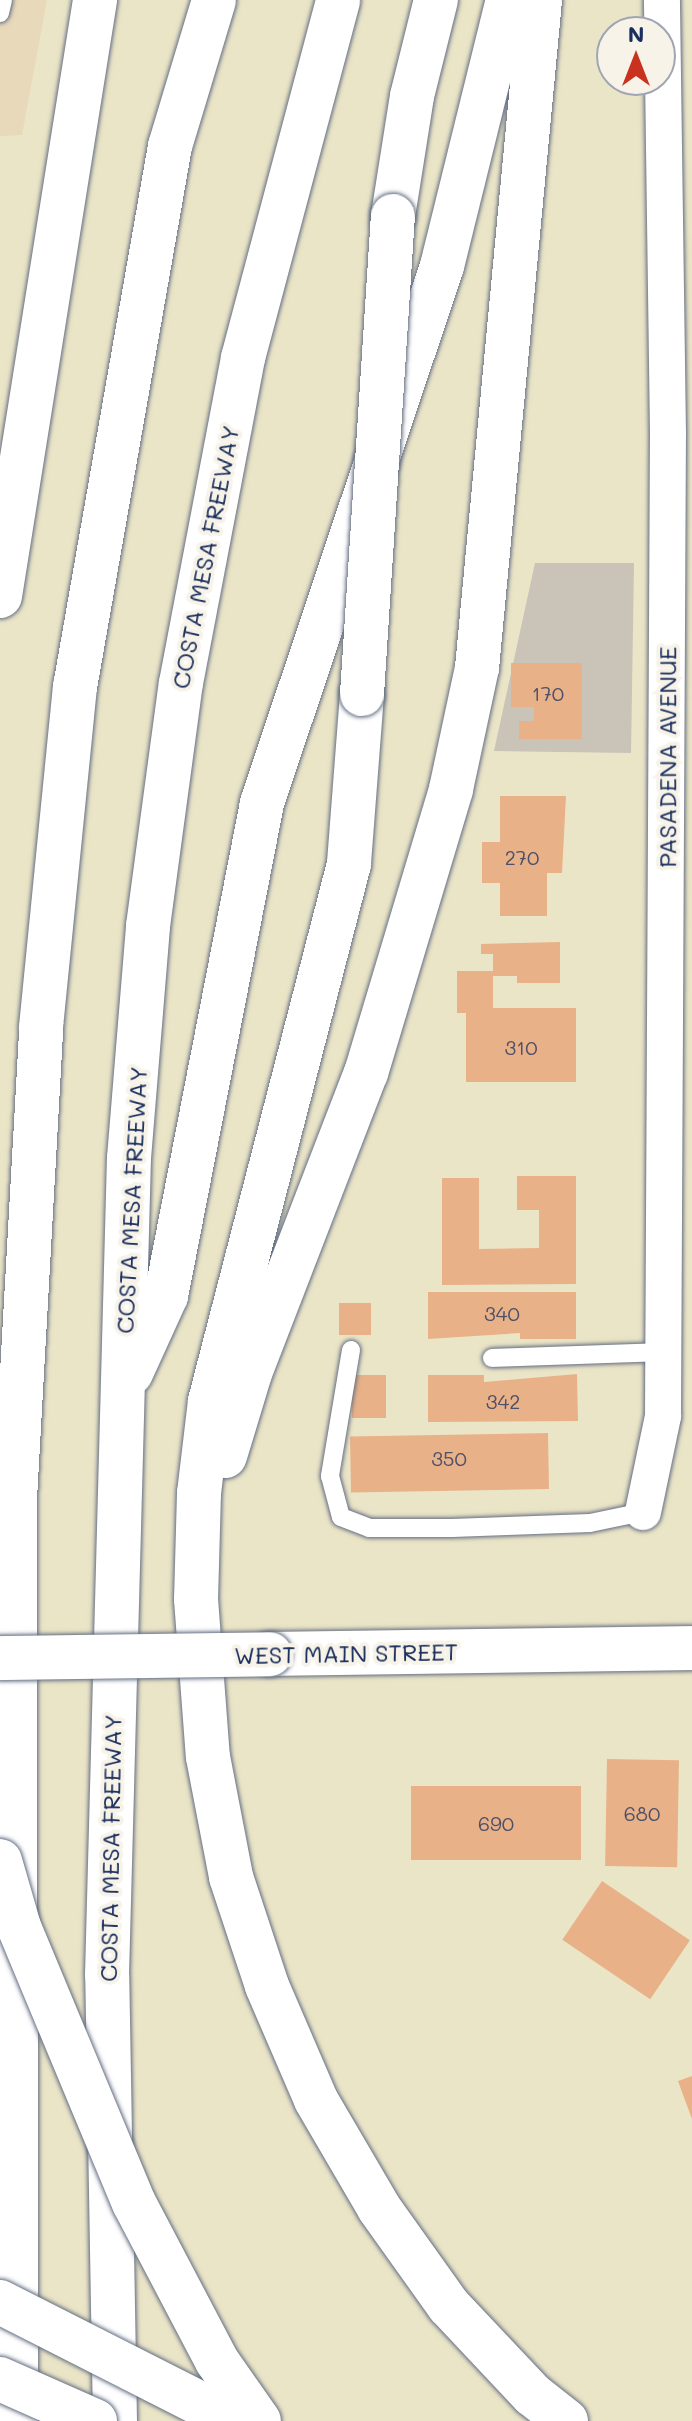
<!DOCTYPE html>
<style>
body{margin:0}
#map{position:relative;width:692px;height:2421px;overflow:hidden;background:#ebe5c7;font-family:Mali,sans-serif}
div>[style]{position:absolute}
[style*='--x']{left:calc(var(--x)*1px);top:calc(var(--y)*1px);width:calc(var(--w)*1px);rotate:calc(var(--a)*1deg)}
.built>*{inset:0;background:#e8d9ba}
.industrial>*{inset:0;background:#c9c3b8}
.building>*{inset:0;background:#e9b188;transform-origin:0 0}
.roads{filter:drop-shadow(0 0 2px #646f83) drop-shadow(0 0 2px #646f83)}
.lane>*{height:18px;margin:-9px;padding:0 9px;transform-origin:9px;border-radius:9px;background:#fff}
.street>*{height:36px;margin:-18px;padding:0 18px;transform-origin:18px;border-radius:18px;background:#fff}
.secondary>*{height:44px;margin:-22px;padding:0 22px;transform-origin:22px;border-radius:22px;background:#fff}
.highway>*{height:44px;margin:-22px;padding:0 22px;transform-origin:22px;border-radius:22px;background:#fff}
.bridges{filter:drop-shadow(0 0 2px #646f83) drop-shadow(0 0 2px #646f83)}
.secondary-bridge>*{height:44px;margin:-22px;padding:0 22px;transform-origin:22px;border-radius:22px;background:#fff}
.highway-bridge>*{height:44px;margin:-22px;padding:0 22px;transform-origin:22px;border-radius:22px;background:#fff}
span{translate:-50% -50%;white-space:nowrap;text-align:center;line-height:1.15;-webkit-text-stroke:8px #f7f3e8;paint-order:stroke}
.number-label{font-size:20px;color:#4e5068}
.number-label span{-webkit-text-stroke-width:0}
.street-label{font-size:24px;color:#1b2f5e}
.north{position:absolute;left:596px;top:16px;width:80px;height:80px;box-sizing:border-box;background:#f7f3e8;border:2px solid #9fa5b1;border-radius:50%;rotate:0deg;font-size:22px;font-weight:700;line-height:32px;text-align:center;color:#1b2f5e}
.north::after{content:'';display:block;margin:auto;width:28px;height:36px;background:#c8321e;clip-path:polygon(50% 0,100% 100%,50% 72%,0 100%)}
</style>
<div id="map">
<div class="built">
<div style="clip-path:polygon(0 0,47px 0,22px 135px,0 136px)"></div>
</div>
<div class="industrial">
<div style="clip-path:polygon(535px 563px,634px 563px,631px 753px,494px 751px)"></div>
</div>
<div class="building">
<div style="clip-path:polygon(511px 663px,582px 663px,582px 739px,519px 739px,519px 721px,534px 721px,534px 707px,511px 707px)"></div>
<div style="clip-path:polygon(500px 796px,566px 796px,562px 873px,547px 873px,547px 916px,500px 916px,500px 883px,482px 883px,482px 842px,500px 842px)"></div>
<div style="clip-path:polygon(560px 942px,560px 983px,517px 983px,517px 976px,493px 976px,493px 1008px,576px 1008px,576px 1082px,466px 1082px,466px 1013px,457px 1013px,457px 971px,493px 971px,493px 954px,481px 954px,481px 944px)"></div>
<div style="clip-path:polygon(517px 1176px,576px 1176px,576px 1284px,442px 1285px,442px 1178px,479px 1178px,479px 1249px,539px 1248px,539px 1210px,517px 1210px)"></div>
<div style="clip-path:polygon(428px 1292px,576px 1292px,576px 1339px,520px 1339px,520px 1333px,428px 1339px)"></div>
<div style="left:339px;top:1303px;width:32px;height:32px"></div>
<div style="clip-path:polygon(577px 1374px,578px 1421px,428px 1422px,428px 1375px,484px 1375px,484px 1382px)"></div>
<div style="left:352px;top:1375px;width:34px;height:43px"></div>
<div style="left:548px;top:1433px;width:56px;height:198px;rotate:89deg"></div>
<div style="left:607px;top:1759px;width:72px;height:107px;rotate:1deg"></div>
<div style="left:411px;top:1786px;width:170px;height:74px"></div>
<div style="left:602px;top:1881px;width:106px;height:71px;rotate:34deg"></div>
<div style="clip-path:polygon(692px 2076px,692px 2119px,678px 2081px)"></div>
</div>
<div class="roads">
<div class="lane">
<div style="--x:0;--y:13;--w:13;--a:-77"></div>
<div style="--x:351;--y:1350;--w:128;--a:99.5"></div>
<div style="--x:330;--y:1476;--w:42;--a:75"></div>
<div style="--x:341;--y:1517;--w:30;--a:21"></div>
<div style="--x:369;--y:1528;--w:83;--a:0"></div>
<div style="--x:452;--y:1528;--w:138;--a:-2.1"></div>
<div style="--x:590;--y:1523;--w:54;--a:-11.7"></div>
<div style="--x:492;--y:1358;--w:171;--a:-2"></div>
</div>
<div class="street">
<div style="--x:643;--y:1512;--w:98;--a:-78.2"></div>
<div style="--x:663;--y:1416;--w:982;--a:-89.71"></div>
<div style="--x:668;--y:434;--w:434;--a:-90.8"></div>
</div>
<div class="secondary">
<div style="--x:270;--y:1654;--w:422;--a:-0.8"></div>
</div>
<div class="highway">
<div style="--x:393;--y:216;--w:121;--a:-81"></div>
<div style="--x:412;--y:96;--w:99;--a:-76"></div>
<div style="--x:0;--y:596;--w:604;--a:-80.94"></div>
<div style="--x:362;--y:694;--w:170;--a:94.4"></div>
<div style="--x:349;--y:864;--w:555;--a:104.51"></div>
<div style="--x:210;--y:1401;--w:93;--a:96.8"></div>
<div style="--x:199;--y:1493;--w:106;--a:91.6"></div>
<div style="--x:196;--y:1599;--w:158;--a:85.7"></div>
<div style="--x:208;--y:1757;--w:122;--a:79.1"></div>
<div style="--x:231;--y:1877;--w:115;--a:71.7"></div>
<div style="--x:267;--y:1986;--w:124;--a:66.7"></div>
<div style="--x:316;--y:2100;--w:125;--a:59.7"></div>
<div style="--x:379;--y:2208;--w:120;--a:54.5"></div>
<div style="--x:449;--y:2306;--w:122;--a:46.7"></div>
<div style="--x:533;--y:2395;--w:42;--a:38.2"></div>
<div style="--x:131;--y:1373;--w:85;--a:-65.6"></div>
<div style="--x:166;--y:1296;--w:502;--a:-78.98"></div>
<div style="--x:262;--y:803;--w:566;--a:-71.47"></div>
<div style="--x:442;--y:266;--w:274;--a:-76.1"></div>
<div style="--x:225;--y:1456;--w:87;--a:-73.2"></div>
<div style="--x:250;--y:1373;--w:322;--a:-68.9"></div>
<div style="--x:366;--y:1073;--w:296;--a:-73.3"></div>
<div style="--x:451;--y:789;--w:124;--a:-77.9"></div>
<div style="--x:477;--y:668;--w:671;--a:-84.61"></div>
<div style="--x:16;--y:2421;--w:923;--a:-90.06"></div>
<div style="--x:15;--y:1498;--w:472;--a:-86.8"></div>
<div style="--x:41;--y:1027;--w:342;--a:-84.3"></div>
<div style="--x:75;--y:687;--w:549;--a:-80.04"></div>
<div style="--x:170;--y:146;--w:152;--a:-73.2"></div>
<div style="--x:115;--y:2421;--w:446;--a:-91"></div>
<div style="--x:107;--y:1975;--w:817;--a:-88.46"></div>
<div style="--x:129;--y:1158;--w:233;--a:-85.3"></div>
<div style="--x:148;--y:926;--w:245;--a:-82.3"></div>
<div style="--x:181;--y:683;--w:331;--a:-79.2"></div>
<div style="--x:243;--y:358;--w:370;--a:-75.1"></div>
</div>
</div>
<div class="bridges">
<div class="secondary-bridge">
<div style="--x:0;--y:1658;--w:270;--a:-0.8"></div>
</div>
<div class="highway-bridge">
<div style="--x:362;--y:694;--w:479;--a:-86.3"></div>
<div style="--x:0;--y:1861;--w:69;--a:73.9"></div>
<div style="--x:19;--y:1927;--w:299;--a:67.4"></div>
<div style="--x:134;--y:2203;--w:178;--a:62.3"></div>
<div style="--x:217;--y:2361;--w:73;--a:55"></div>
<div style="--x:0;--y:2302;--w:246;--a:26.9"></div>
<div style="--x:0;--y:2379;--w:104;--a:23.9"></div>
</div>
</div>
<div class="number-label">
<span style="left:548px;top:693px">170</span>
<span style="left:522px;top:857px">270</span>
<span style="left:521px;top:1047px">310</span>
<span style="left:502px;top:1313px">340</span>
<span style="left:503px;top:1401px">342</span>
<span style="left:449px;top:1458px">350</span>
<span style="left:642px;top:1813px">680</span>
<span style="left:496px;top:1823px">690</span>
</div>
<div class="street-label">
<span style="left:205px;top:557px;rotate:-79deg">COSTA MESA FREEWAY</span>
<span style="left:667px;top:757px;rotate:-90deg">PASADENA AVENUE</span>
<span style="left:131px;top:1200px;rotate:-87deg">COSTA MESA FREEWAY</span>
<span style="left:346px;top:1653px;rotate:-1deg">WEST MAIN STREET</span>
<span style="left:110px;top:1848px;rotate:-89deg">COSTA MESA FREEWAY</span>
</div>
<div class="north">N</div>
</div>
